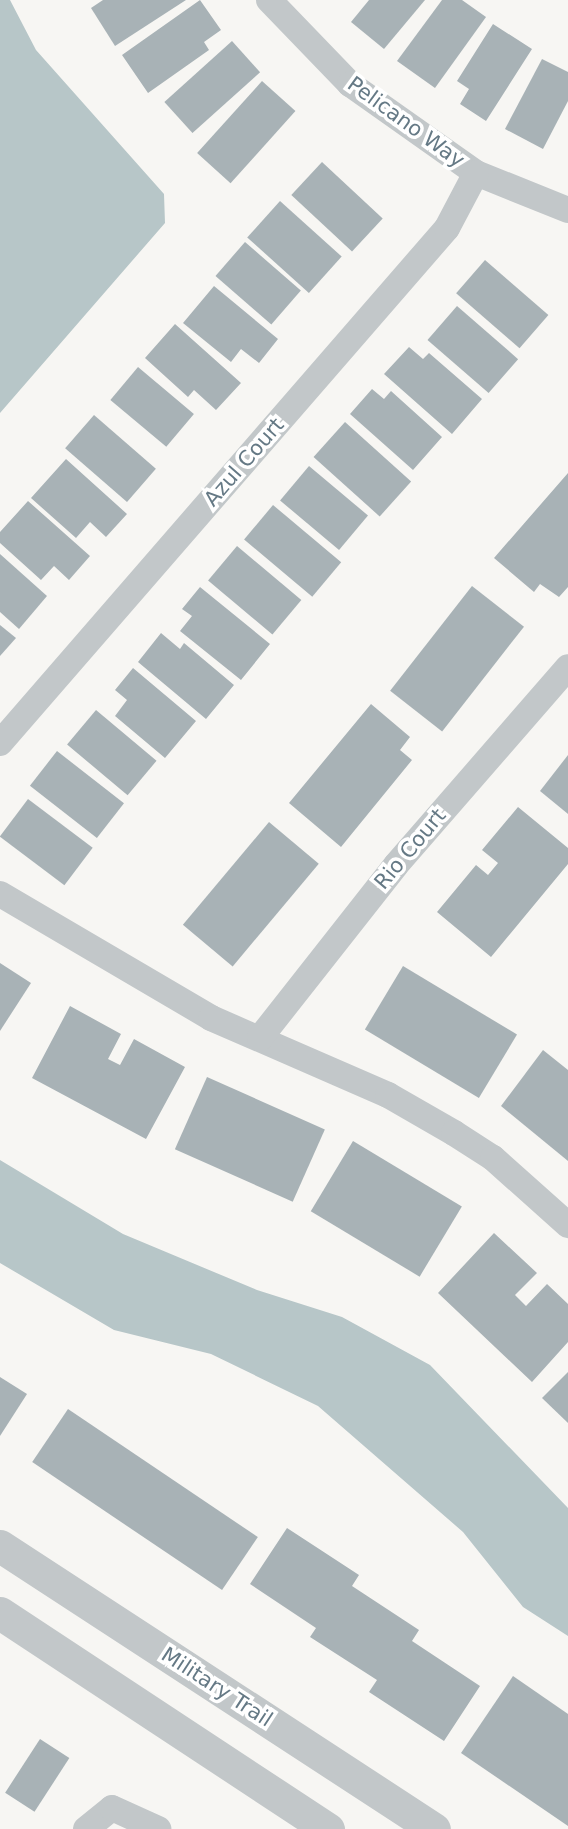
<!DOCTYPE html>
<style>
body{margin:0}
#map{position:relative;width:568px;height:1829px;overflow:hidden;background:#f7f6f3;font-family:"DejaVu Sans",sans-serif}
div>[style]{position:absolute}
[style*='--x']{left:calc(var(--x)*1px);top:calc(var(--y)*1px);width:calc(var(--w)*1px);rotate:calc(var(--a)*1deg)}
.water>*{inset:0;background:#b7c6c8}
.building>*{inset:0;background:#a8b2b6;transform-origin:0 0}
.minor>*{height:26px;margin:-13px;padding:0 13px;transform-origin:13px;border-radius:13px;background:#c2c7c9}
.tertiary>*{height:33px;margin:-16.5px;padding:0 16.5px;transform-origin:16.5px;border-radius:16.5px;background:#c2c7c9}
span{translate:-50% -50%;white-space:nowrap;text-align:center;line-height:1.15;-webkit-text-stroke:7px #fff;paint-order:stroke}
.street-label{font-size:21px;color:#657985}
</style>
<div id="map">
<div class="water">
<div style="clip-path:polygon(0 0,10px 0,36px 50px,164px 194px,165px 223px,0 413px)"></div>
<div style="clip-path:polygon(0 1160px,123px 1234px,257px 1290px,342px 1317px,430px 1365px,568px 1508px,568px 1636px,523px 1607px,463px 1532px,318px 1406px,211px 1354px,114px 1330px,0 1263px)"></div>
</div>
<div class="building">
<div style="clip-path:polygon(103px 0,186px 0,115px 46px,91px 8px)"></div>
<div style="clip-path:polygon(200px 0,221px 30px,204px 42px,209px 50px,148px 93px,122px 55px)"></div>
<div style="clip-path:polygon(369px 0,425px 0,384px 49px,351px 22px)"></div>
<div style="clip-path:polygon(442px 0,462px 0,486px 17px,435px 88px,397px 61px)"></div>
<div style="clip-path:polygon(493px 24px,532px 49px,486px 121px,460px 104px,469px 89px,457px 81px)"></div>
<div style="left:232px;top:41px;width:42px;height:91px;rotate:48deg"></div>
<div style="clip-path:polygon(542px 59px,568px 72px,568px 101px,543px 149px,505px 129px)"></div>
<div style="left:262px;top:81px;width:45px;height:97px;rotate:42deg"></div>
<div style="left:322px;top:162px;width:83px;height:45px;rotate:43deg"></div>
<div style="left:280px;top:201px;width:83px;height:49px;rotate:42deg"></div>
<div style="left:245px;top:242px;width:74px;height:45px;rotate:41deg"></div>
<div style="left:485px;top:260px;width:84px;height:44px;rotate:41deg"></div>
<div style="clip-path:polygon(214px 286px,278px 339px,259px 363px,241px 349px,231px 362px,183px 323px)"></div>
<div style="left:457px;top:306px;width:81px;height:45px;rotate:41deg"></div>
<div style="clip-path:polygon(175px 324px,241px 383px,216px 410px,194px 390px,188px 397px,145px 358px)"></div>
<div style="clip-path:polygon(409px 347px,423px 359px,429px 353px,482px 399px,452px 434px,384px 374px)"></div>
<div style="left:138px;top:367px;width:73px;height:43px;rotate:40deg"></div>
<div style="clip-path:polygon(372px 389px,384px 399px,391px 391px,442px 437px,413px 470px,350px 414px)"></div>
<div style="left:94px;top:415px;width:82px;height:44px;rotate:41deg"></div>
<div style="left:345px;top:422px;width:89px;height:47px;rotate:42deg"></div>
<div style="clip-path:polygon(66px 459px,127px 514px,106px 537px,90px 522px,76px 538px,31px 498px)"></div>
<div style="left:309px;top:466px;width:77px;height:45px;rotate:40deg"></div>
<div style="clip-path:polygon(568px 473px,568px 587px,559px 597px,540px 584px,534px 592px,494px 558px)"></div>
<div style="clip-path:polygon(28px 501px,90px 556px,69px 580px,54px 566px,41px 580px,0 543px,0 532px)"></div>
<div style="left:273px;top:505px;width:89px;height:45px;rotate:40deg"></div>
<div style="left:237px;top:546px;width:84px;height:45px;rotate:40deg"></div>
<div style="clip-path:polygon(0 554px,47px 596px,19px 629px,0 612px)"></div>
<div style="left:472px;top:586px;width:66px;height:133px;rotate:38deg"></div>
<div style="clip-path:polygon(200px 587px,270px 644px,241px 680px,180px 631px,192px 616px,182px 609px)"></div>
<div style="clip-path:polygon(0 625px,16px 638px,0 656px)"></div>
<div style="clip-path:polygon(161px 633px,180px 649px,184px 643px,234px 685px,206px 719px,138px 662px)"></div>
<div style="clip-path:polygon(133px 668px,196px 721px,165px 758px,115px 716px,127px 700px,115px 690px)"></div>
<div style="clip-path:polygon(371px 704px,410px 737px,400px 750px,412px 760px,341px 847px,289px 803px)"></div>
<div style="left:96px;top:710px;width:79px;height:45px;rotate:40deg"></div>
<div style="left:57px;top:751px;width:85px;height:44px;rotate:38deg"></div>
<div style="clip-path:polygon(568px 755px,568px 814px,540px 791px)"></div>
<div style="left:28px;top:799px;width:81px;height:47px;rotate:37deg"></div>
<div style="clip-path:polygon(518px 807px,568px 848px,568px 864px,491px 957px,437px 912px,476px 865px,488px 875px,498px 863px,482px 850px)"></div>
<div style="left:269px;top:822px;width:65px;height:134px;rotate:40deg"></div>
<div style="clip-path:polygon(0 963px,31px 983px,0 1031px)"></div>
<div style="left:403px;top:966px;width:133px;height:74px;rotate:31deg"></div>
<div style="clip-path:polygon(70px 1006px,121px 1034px,108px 1059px,120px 1065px,134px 1039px,185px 1067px,146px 1139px,32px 1078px)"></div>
<div style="clip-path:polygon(543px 1050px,568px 1070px,568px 1161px,501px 1106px)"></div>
<div style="left:207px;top:1077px;width:129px;height:79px;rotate:24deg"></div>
<div style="left:353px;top:1141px;width:127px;height:82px;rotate:31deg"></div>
<div style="clip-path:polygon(494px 1233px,537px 1273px,515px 1295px,526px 1306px,547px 1284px,568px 1304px,568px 1342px,532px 1382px,438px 1293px)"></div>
<div style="clip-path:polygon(568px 1372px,568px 1423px,542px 1398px)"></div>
<div style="clip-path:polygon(0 1377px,27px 1394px,0 1436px)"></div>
<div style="left:68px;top:1409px;width:229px;height:64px;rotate:34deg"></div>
<div style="clip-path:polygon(287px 1528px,359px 1575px,352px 1586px,419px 1630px,412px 1641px,480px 1686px,444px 1741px,369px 1692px,377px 1680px,310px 1637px,316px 1628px,250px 1584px)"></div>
<div style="clip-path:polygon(513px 1676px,568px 1714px,568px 1826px,461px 1753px)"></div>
<div style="left:40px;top:1739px;width:35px;height:64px;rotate:33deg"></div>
</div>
<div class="minor">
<div style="--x:269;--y:0;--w:117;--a:46"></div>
<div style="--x:350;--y:84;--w:154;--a:35.2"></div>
<div style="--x:476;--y:173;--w:99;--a:21.9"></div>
<div style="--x:0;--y:743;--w:682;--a:-49.04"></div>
<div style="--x:447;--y:228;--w:62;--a:-62.2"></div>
<div style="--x:0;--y:894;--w:245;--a:30.4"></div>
<div style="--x:211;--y:1018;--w:193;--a:23.5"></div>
<div style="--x:388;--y:1095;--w:76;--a:29.9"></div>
<div style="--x:454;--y:1133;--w:46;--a:32.7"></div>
<div style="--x:493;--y:1158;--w:101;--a:41.8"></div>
<div style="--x:260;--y:1038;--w:220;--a:-51.8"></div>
<div style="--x:396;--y:865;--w:262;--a:-49"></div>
<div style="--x:86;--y:1829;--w:33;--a:-39"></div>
<div style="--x:112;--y:1808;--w:51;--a:24.5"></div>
</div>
<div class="tertiary">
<div style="--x:0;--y:1546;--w:518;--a:33.11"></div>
<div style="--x:0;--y:1613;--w:393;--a:33.4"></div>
</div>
<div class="street-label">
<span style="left:406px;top:122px;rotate:36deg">Pelicano Way</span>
<span style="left:244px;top:462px;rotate:-49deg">Azul Court</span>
<span style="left:410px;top:849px;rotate:-50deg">Rio Court</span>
<span style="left:217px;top:1687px;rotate:33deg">Military Trail</span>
</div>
</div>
